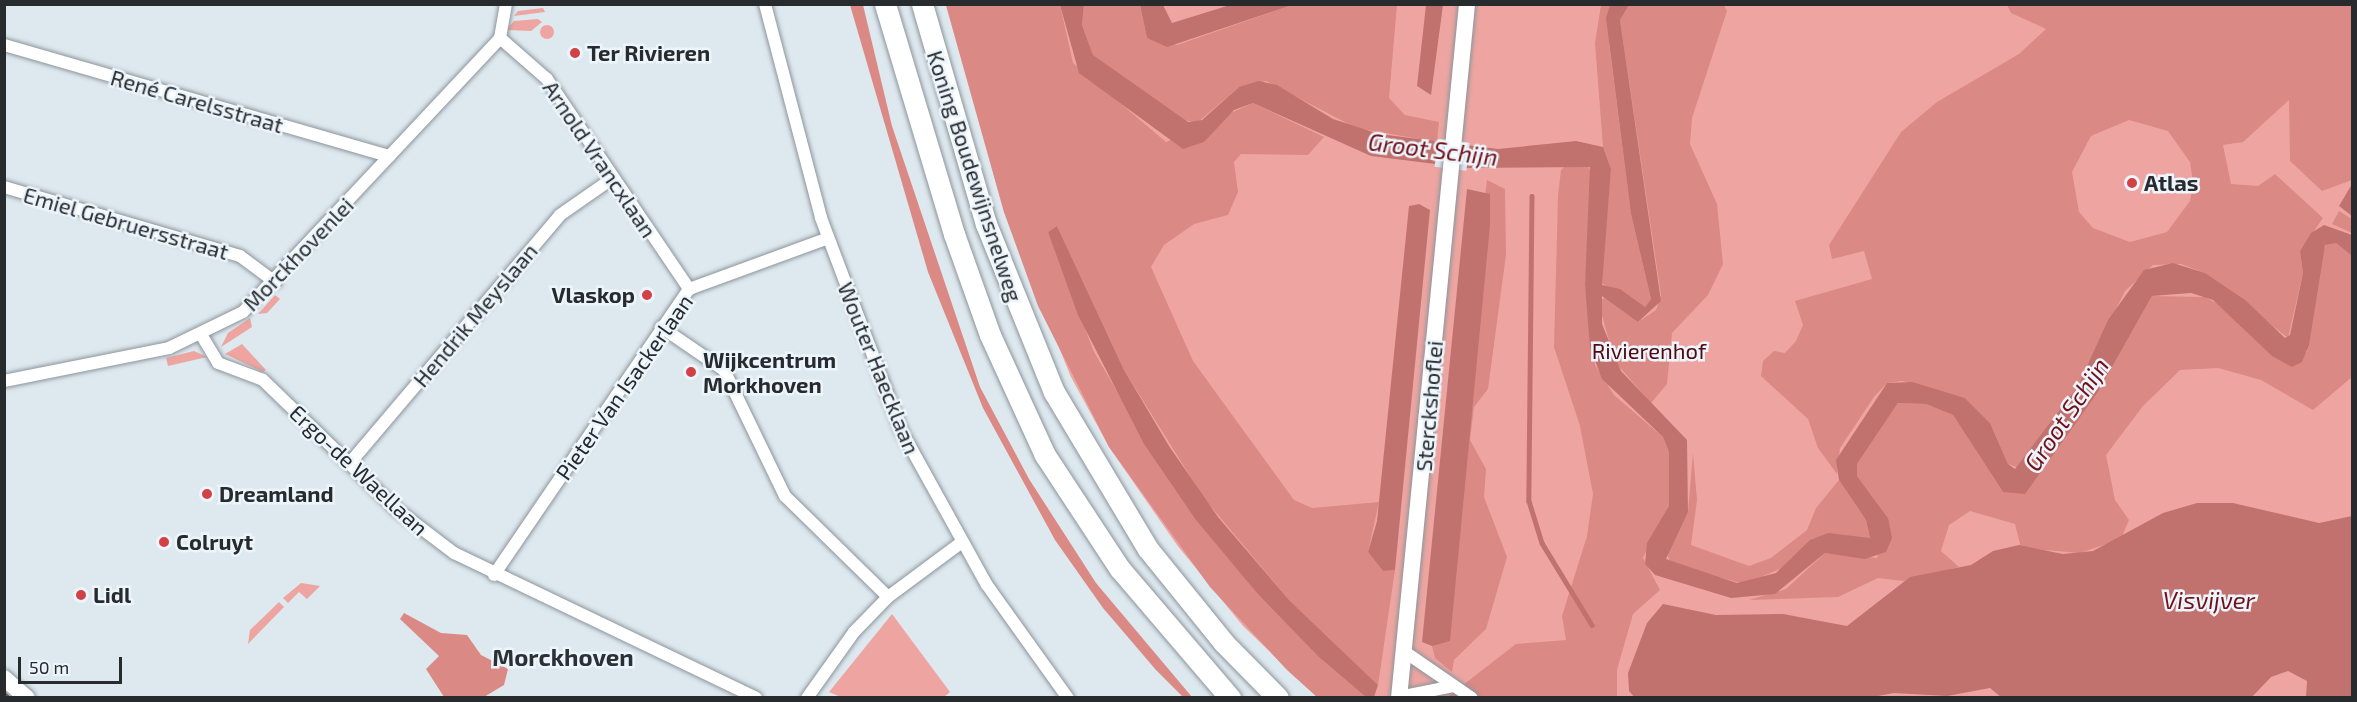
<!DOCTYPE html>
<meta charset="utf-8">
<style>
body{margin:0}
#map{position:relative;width:2357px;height:702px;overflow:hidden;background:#dee8ef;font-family:"Exo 2",sans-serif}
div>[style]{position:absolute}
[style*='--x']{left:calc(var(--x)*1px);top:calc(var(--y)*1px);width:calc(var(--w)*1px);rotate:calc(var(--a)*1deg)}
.green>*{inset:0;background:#eea5a1}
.round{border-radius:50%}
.forest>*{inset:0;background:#db8985}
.water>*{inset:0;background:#c1726e}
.pier>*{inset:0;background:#dee8ef;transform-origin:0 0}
.stream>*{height:4.5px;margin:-2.25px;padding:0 2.25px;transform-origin:2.25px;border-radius:2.25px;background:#c1726e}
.roads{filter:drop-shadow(0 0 2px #8c959b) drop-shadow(0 0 2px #8c959b)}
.street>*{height:12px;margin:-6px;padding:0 6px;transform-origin:6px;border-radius:6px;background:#fff}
.secondary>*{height:16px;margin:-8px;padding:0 8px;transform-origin:8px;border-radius:8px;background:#fff}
.highway>*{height:21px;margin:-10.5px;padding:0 10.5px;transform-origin:10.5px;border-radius:10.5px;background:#fff}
.tram>*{height:1.5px;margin:-0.75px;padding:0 0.75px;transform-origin:0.75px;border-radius:0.75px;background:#555a5e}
.dots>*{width:16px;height:16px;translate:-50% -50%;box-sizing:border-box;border:3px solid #ecf5fc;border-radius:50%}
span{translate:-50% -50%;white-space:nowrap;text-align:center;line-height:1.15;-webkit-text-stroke:5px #ecf5fc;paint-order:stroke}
.poi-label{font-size:22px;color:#282b2e;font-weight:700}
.left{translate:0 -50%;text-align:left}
.right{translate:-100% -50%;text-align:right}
.street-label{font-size:22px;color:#282b2e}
.park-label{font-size:22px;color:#53080f}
.water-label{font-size:24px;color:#721018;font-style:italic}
.neighbourhood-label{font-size:24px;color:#2b3237;font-weight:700}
.frame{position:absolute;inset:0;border:6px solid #282b2e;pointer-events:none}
.scale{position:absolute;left:18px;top:657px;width:104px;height:27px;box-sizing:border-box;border:3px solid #282b2e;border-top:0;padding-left:8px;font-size:18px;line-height:21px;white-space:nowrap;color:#282b2e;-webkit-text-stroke:4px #ecf5fc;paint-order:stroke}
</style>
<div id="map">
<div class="green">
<div style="clip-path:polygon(946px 5px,2352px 5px,2352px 697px,1317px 697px,1243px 626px,1177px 545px,1109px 447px,1071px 377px,1004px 212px)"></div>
<div style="clip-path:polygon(543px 8px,545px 12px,514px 16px,518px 11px)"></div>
<div style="clip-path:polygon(538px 19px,542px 22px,531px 31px,506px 30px,514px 21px)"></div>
<div class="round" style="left:540px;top:25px;width:14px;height:14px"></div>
<div style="clip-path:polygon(275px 295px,280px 299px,267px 313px,258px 314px)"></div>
<div style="clip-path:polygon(250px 318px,252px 327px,221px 347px,228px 333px)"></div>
<div style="clip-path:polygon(242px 344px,266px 370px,263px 372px,225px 354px)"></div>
<div style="clip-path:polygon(194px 351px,207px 357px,168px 366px,166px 358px)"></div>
<div style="clip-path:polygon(301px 583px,320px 586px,307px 599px,299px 592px,288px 603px,283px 598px)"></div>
<div style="clip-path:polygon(279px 602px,284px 607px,248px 644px,250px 630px)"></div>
<div style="clip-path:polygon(892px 614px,950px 692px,943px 698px,843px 698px,829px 692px)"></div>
</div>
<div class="forest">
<div style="clip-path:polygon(850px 5px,863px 5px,892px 126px,980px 387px,1029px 479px,1096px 583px,1192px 697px,1183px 697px,1156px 670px,1103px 608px,1055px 540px,983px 408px,928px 272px)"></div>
<div style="clip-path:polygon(946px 5px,1060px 5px,1073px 63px,1166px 142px,1253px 103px,1324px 137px,1308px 155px,1241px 154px,1234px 162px,1238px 192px,1228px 215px,1194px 224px,1164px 245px,1151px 267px,1193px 361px,1294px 500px,1312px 508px,1379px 502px,1368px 552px,1383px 571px,1395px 570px,1378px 685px,1290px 601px,1203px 497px,1124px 370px,1057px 226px,1048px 232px,1094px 352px,1172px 485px,1257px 593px,1366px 697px,1317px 697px,1287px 670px,1210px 587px,1109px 447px,1038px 306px,1004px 212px)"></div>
<div style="clip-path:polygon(1084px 5px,1140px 5px,1147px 38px,1177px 45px,1292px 5px,1397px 5px,1389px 98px,1405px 115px,1439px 122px,1437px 142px,1356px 128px,1266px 81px,1239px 87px,1198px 122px,1180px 120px,1093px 55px,1082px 25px)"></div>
<div style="clip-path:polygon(1601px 5px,1610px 5px,1609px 43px,1631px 214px,1651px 299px,1645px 307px,1601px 283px,1611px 169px,1603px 147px,1595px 43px)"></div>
<div style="clip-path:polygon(1629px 5px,1724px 5px,1727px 11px,1692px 118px,1690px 144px,1717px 204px,1723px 264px,1708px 295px,1672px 333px,1667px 384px,1651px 403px,1615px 362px,1598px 301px,1609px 296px,1638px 322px,1656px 310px,1661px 295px,1620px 20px)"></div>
<div style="clip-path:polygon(evenodd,2007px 5px,2352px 5px,2352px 180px,2322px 191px,2290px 161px,2289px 100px,2243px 142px,2223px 145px,2231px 184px,2258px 186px,2275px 174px,2323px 218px,2300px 251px,2303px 273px,2288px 338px,2205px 273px,2181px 264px,2153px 265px,2125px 291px,2078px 386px,2019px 468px,2008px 464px,1990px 423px,1965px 398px,1902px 381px,1887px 383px,1874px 397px,1840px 448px,1837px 474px,1818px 448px,1808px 419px,1761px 376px,1763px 361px,1774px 351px,1785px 353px,1796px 341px,1803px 325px,1795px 301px,1872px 279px,1864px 251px,1832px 259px,1829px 245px,1901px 132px,1937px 102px,2019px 54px,2046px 29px,2011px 13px,2007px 5px,2129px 120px,2168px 131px,2190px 162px,2193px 182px,2190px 201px,2167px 232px,2130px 242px,2093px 228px,2079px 212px,2072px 172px,2091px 136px,2129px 120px)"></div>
<div style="clip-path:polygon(1567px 164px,1587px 164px,1593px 176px,1585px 286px,1595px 365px,1614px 395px,1663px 437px,1669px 452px,1669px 506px,1643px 558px,1660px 590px,1633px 614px,1617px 670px,1617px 697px,1446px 698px,1516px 644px,1566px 640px,1562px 616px,1587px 536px,1593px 494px,1580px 426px,1554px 347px,1558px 196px,1561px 170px)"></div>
<div style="clip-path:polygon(1487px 180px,1505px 189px,1506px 255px,1488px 389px,1474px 407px,1470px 440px,1486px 469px,1484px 497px,1507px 557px,1486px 629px,1454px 660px,1452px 672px,1435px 658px,1432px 646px)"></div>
<div style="clip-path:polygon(2339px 211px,2352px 219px,2352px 233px,2332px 224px)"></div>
<div style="clip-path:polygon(2336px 243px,2352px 256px,2352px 377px,2313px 410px,2261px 380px,2218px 368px,2180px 370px,2143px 406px,2106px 455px,2115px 500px,2129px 520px,2121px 539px,2080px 553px,2021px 548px,2015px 524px,1970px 511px,1949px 525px,1941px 551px,1959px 567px,1903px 581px,1878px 578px,1838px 597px,1749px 600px,1786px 589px,1825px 553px,1877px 558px,1888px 518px,1857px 476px,1857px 464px,1898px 403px,1926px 404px,1953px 415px,2003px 492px,2047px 461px,2098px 392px,2152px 296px,2205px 297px,2307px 352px,2319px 258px,2327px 243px)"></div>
<div style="clip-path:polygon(1693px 453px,1697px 500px,1691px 545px,1749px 566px,1771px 558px,1807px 530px,1816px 508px,1839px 480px,1866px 520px,1870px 538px,1814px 538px,1787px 566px,1744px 584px,1670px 563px,1666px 549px,1688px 512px)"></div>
<div style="clip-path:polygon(404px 613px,441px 633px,467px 635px,481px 655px,508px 669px,504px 685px,484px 697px,444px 697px,426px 669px,439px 656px,400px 619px)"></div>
</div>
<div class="water">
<div style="clip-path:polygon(1060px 5px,1084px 5px,1082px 25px,1093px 55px,1188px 122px,1202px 120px,1239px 87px,1259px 81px,1277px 85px,1333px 119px,1379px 134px,1498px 149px,1576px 141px,1603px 147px,1611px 169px,1602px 285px,1620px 289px,1645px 307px,1651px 299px,1631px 214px,1606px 18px,1610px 5px,1629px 5px,1620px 20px,1661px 301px,1638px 322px,1602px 296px,1602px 324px,1621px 371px,1687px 440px,1688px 512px,1666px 559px,1737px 583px,1776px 573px,1810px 540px,1828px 533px,1870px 538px,1866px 520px,1839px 480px,1836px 460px,1887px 383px,1912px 382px,1965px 398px,1990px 423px,2008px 464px,2015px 469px,2078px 386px,2108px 320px,2144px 270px,2173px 263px,2205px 273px,2245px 300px,2285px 338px,2290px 335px,2303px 273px,2300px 251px,2311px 233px,2324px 225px,2352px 235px,2352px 256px,2336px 243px,2325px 245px,2309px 345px,2302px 362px,2292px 367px,2272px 356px,2213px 300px,2191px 293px,2152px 296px,2098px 392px,2025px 494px,2003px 492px,1953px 415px,1926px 404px,1898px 403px,1857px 464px,1857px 476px,1888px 518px,1892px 538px,1886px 552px,1865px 559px,1825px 553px,1775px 594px,1731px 598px,1655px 575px,1645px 564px,1647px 543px,1669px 506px,1669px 452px,1663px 437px,1602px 379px,1590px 347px,1585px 285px,1590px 167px,1468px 168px,1371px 156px,1253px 103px,1234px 110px,1204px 142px,1183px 149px,1079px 73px)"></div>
<div style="clip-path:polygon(1140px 5px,1163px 5px,1172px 23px,1230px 5px,1292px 5px,1167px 47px,1147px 38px)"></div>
<div style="clip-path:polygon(1426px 5px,1443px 5px,1431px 95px,1417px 86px)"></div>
<div style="clip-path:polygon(2352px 184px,2352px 216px,2339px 206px)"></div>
<div style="clip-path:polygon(1467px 189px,1490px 194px,1490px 225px,1450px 641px,1432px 646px,1422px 642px)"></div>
<div style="clip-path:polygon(1419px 204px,1430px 210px,1395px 570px,1383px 571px,1368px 552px,1377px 521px,1409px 206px)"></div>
<div style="clip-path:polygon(1057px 226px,1124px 370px,1169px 446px,1218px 517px,1290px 601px,1378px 685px,1374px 697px,1366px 697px,1318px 656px,1257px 593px,1196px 520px,1144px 444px,1078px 315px,1048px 232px)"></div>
<div style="clip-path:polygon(2197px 503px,2233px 503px,2319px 523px,2352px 516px,2352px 697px,2306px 697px,2307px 681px,2288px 671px,2271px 677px,2251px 698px,2002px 698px,1990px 688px,1947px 696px,1894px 693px,1867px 698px,1635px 698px,1629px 691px,1628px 673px,1647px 623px,1663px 604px,1716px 615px,1783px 614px,1847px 626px,1910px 577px,1971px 565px,1993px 551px,2019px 545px,2063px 554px,2093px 551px,2163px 513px)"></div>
</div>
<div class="pier">
<div style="left:1438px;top:139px;width:32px;height:28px;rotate:7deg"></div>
</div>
<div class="stream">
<div style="--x:1532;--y:196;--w:305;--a:90.6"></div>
<div style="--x:1529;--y:501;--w:44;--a:72.8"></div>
<div style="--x:1542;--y:543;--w:96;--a:58.6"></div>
</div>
<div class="roads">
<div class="street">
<div style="--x:765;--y:4;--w:221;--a:75.3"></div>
<div style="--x:821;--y:218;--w:227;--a:69.3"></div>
<div style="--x:901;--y:430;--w:177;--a:61"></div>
<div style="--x:987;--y:585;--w:139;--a:54.4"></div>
<div style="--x:500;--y:38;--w:62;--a:41.1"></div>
<div style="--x:547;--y:79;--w:254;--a:55.9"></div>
<div style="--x:4;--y:45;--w:401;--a:16.1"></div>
<div style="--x:4;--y:187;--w:246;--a:16.3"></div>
<div style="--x:240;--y:256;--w:44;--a:36.6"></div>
<div style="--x:661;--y:327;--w:76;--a:34.3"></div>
<div style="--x:724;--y:370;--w:140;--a:64.2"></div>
<div style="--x:785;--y:496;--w:144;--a:44.4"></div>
<div style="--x:202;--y:336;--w:31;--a:59"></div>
<div style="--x:218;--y:363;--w:48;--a:20.7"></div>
<div style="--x:263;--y:380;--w:185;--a:44.1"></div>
<div style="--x:396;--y:509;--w:73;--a:37.2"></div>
<div style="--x:454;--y:553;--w:335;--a:25.6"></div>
<div style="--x:4;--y:381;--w:168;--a:-11.3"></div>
<div style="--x:169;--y:348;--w:82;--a:-25.9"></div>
<div style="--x:243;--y:312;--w:376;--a:-46.8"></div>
<div style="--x:500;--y:38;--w:35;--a:-80"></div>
<div style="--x:349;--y:464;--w:326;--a:-49.7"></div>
<div style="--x:560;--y:215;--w:65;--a:-34.9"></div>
<div style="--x:494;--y:575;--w:346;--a:-55.7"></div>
<div style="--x:689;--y:289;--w:148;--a:-20.1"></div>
<div style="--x:1405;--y:652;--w:81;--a:34.5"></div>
<div style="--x:1399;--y:697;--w:55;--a:-11.5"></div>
<div style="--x:807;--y:698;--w:81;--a:-54.5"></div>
<div style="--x:854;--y:632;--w:49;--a:-45.8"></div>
<div style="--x:888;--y:597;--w:92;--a:-36.6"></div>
</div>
<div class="secondary">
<div style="--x:4;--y:678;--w:30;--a:41"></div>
<div style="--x:1399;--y:698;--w:697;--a:-84.4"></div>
</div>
<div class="highway">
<div style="--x:885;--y:4;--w:240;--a:73.3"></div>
<div style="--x:954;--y:234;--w:107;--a:70.4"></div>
<div style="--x:990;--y:335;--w:132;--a:65.4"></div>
<div style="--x:1045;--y:455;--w:136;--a:56.7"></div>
<div style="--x:1120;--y:569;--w:170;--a:49.5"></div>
<div style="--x:922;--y:4;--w:229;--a:73.8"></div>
<div style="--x:986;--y:224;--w:181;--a:68"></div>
<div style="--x:1054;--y:392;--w:183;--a:59.1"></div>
<div style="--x:1148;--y:549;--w:121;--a:51"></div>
<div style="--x:1224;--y:643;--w:77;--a:45.5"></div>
</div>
</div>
<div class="tram">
<div style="--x:4;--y:692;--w:9;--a:41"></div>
</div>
<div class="dots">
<div style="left:575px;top:53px;background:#d14145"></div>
<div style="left:2132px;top:183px;background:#d14145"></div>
<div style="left:647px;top:295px;background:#d14145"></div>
<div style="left:691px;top:372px;background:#d14145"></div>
<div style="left:207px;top:494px;background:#d14145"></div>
<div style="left:164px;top:542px;background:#d14145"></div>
<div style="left:81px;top:595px;background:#d14145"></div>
</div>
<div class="poi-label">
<span class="left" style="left:587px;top:53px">Ter Rivieren</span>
<span class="left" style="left:2144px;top:183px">Atlas</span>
<span class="right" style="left:635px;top:295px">Vlaskop</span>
<span class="left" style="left:703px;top:372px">Wijkcentrum<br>Morkhoven</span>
<span class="left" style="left:219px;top:494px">Dreamland</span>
<span class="left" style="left:176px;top:542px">Colruyt</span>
<span class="left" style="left:93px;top:595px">Lidl</span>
</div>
<div class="street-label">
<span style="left:197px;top:101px;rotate:16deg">René Carelsstraat</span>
<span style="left:600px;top:159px;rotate:56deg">Arnold Vrancxlaan</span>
<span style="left:975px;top:176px;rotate:72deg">Koning Boudewijnsnelweg</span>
<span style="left:126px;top:223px;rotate:16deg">Emiel Gebruersstraat</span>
<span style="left:298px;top:254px;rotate:-46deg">Morckhovenlei</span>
<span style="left:475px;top:315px;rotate:-50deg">Hendrik Meyslaan</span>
<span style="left:879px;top:368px;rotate:68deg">Wouter Haecklaan</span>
<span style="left:624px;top:387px;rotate:-55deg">Pieter Van Isackerlaan</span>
<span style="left:1429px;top:406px;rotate:-85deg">Sterckshoflei</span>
<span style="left:359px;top:470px;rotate:43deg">Ergo-de Waellaan</span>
</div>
<div class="park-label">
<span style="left:1649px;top:351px">Rivierenhof</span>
</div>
<div class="water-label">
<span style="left:1433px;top:149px;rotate:7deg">Groot Schijn</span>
<span style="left:2066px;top:414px;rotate:-56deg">Groot Schijn</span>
<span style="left:2209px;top:600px">Visvijver</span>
</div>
<div class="neighbourhood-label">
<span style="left:563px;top:657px">Morckhoven</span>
</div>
<div class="frame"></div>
<div class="scale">50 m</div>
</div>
